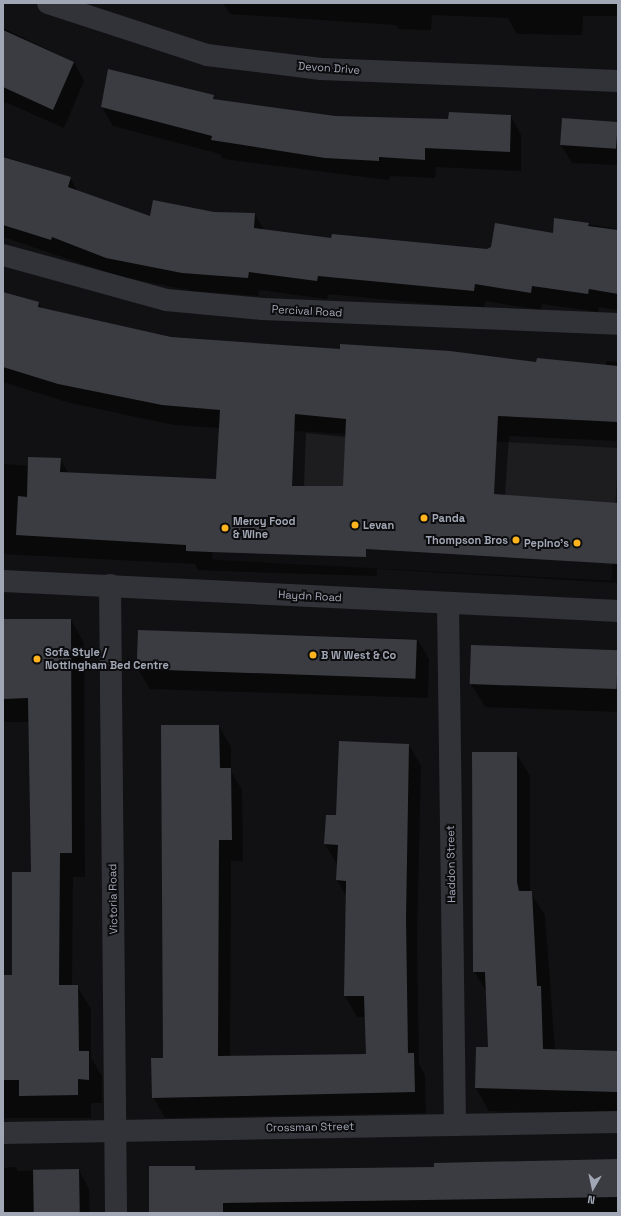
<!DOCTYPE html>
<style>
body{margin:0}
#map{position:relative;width:621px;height:1216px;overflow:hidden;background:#111113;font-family:"Space Grotesk",sans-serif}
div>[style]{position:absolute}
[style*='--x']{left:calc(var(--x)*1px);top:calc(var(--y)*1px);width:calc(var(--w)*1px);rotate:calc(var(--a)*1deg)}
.built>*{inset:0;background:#1d1d20;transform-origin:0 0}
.shadow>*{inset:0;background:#0007}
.building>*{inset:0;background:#3a3c41;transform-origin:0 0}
.minor>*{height:22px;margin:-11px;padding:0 11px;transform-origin:11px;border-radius:11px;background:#323338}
.tertiary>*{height:22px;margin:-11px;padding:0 11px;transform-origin:11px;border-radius:11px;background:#323338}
.dots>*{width:11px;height:11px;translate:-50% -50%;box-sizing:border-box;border:2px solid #0c0c0e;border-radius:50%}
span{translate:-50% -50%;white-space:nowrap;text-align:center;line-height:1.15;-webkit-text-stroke:4px #0c0c0e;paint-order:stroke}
.street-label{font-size:11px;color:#a1a7b5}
.poi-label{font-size:11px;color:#a1a7b5;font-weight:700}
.left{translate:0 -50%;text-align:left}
.right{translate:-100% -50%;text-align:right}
.frame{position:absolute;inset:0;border:4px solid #a1a7b5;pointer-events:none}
.north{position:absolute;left:573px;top:1168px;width:40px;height:40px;-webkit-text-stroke:3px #0c0c0e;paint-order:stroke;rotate:189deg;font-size:11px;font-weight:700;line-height:16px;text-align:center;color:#a1a7b5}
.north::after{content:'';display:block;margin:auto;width:14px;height:18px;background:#a1a7b5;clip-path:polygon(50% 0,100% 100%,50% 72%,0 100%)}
</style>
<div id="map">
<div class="built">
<div style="left:219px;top:427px;width:400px;height:133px;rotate:3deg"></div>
</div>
<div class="shadow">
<div style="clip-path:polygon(223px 3px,618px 3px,618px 16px,583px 16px,582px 35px,517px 34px,508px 18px,432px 15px,431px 30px,398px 29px,396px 25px,230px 14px)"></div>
<div style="clip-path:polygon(3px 28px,74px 62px,84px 81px,64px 128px,5px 102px,3px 108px)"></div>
<div style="clip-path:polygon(213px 96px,215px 100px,335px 117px,449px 120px,511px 116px,521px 135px,521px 171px,436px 167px,435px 178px,390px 176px,389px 180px,223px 159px,220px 154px,113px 126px,102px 107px)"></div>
<div style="clip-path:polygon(562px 119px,618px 122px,618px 165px,572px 163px,561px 145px)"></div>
<div style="clip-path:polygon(3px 156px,70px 178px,78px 192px,151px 218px,214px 213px,255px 214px,264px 230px,332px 240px,487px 250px,553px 234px,555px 219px,618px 229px,618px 310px,599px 307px,598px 312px,542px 304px,541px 310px,485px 301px,484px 309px,328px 294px,327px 299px,259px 290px,258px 296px,193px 291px,118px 276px,3px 237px)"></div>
<div style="clip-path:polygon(evenodd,3px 293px,39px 303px,42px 309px,171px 338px,537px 363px,606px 365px,606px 361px,618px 362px,618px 441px,509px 436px,505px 496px,618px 504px,618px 583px,377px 569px,377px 576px,247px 572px,198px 570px,195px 564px,3px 554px,3px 464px,29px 466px,60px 459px,69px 474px,217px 480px,220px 428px,174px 425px,70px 403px,3px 382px,3px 293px,306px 433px,346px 437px,344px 487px,304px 487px,306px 433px)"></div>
<div style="clip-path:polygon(3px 620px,71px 620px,84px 643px,85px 877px,73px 877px,72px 986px,77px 986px,91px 1009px,91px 1058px,102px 1076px,102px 1103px,91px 1103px,91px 1118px,3px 1118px,3px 1053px,32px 873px,30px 722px,3px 722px)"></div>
<div style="clip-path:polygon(139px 631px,417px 639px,429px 659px,428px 698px,150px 689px,138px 669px)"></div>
<div style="clip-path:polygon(618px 651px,618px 712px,485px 707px,471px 684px)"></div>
<div style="clip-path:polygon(219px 726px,231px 747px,231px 771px,242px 790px,243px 861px,231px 861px,230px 1057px,367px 1055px,366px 1017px,357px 1017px,345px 996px,346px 896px,337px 880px,338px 866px,325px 844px,326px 816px,337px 816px,409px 745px,421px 766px,417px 939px,419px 1064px,425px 1075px,426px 1113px,165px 1118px,153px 1097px,164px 1059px)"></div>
<div style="clip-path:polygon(516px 753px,530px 776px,530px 892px,545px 915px,555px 1050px,618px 1052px,618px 1115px,489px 1111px,476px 1088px,489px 1048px,487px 993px,474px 971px)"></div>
<div style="clip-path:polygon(618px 1160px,618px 1213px,150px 1213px,194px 1167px,196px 1171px,435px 1168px)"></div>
<div style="clip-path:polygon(16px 1167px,18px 1171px,79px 1170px,89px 1189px,90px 1213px,3px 1213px,3px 1168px)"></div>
</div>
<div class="building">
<div style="clip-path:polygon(3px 30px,74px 62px,53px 110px,3px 87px)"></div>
<div style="clip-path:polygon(108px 69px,214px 95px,213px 99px,335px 116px,448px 119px,449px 112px,511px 115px,510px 152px,425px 148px,425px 160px,379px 157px,379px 161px,325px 158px,211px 140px,212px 136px,101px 107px)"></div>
<div style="left:562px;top:118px;width:56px;height:27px;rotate:4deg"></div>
<div style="clip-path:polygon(3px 157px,71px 177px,68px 187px,150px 216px,153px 200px,214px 212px,255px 213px,254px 228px,331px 238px,332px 234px,487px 249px,491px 247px,495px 223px,553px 233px,554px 218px,589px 223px,588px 226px,618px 230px,618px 294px,589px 289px,588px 294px,532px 286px,531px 293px,475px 284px,474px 291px,318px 276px,317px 281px,249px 272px,248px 278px,182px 273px,106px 258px,52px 237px,51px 240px,3px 225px)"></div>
<div style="clip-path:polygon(evenodd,3px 292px,39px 302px,38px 307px,171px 337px,340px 349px,340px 344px,450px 351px,536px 362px,537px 358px,618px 366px,618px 422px,498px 416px,494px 494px,618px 503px,618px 564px,366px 549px,366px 557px,211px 552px,186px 551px,186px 545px,16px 535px,18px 496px,27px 497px,28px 457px,61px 458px,60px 472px,216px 479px,220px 410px,162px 405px,58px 384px,3px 367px,3px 292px,295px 414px,346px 419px,343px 486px,292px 486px,295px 414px)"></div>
<div style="clip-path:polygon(3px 619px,71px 619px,72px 853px,60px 853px,59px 985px,78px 985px,79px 1051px,89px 1051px,89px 1080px,78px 1079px,78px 1095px,19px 1096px,19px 1080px,3px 1080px,3px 975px,12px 975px,12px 872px,31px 872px,28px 698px,3px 699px)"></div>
<div style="left:138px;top:630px;width:279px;height:39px;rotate:2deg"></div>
<div style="left:471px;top:645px;width:147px;height:39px;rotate:2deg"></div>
<div style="clip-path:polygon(161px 725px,219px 725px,220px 768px,231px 768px,232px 840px,219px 840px,218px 1056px,366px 1054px,364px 996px,344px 996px,346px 881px,336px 880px,338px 845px,324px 844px,326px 815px,336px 815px,339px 741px,409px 744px,406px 918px,408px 1053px,414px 1053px,415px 1092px,152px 1098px,151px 1058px,163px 1058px)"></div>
<div style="clip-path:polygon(472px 752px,517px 752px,517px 882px,519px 891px,532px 891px,537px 986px,541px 986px,543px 1049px,618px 1051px,618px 1092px,475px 1088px,476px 1047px,488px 1047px,485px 972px,473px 972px)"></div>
<div style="clip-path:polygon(618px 1159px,618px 1197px,223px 1203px,223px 1213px,149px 1213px,149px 1166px,195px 1166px,195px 1170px,434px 1167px,434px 1163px)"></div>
<div style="left:79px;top:1169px;width:44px;height:46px;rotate:89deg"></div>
</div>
<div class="minor">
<div style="--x:48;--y:3;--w:167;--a:18.1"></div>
<div style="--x:207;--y:55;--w:115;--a:7"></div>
<div style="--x:321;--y:69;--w:297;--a:2.3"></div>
<div style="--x:3;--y:255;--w:169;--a:15.4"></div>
<div style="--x:166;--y:300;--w:97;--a:5.3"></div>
<div style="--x:263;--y:309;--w:355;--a:2.4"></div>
<div style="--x:110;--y:585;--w:628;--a:89.45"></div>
<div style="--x:448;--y:604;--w:521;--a:89.23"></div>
<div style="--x:3;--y:1133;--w:615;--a:-1.02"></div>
</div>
<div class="tertiary">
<div style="--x:3;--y:581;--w:616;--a:2.79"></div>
</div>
<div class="dots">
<div style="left:424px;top:518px;background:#ffb31c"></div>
<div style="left:355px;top:525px;background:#ffb31c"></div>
<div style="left:225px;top:528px;background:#ffb31c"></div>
<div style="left:516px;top:540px;background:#ffb31c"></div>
<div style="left:577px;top:543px;background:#ffb31c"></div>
<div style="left:313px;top:655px;background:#ffb31c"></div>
<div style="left:37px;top:659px;background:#ffb31c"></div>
</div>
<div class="street-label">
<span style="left:329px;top:68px;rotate:4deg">Devon Drive</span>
<span style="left:307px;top:311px;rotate:3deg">Percival Road</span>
<span style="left:310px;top:596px;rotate:3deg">Haydn Road</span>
<span style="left:451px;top:864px;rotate:-91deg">Haddon Street</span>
<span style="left:113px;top:899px;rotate:-91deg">Victoria Road</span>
<span style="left:310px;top:1127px;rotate:-1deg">Crossman Street</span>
</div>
<div class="poi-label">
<span class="left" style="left:432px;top:518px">Panda</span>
<span class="left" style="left:233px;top:528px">Mercy Food<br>&amp; Wine</span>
<span class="left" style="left:363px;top:525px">Levan</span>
<span class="right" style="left:508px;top:540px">Thompson Bros</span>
<span class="right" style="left:569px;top:543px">Pepino's</span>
<span class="left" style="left:45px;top:659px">Sofa Style /<br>Nottingham Bed Centre</span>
<span class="left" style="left:321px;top:655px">B W West &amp; Co</span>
</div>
<div class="frame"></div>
<div class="north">N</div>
</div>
